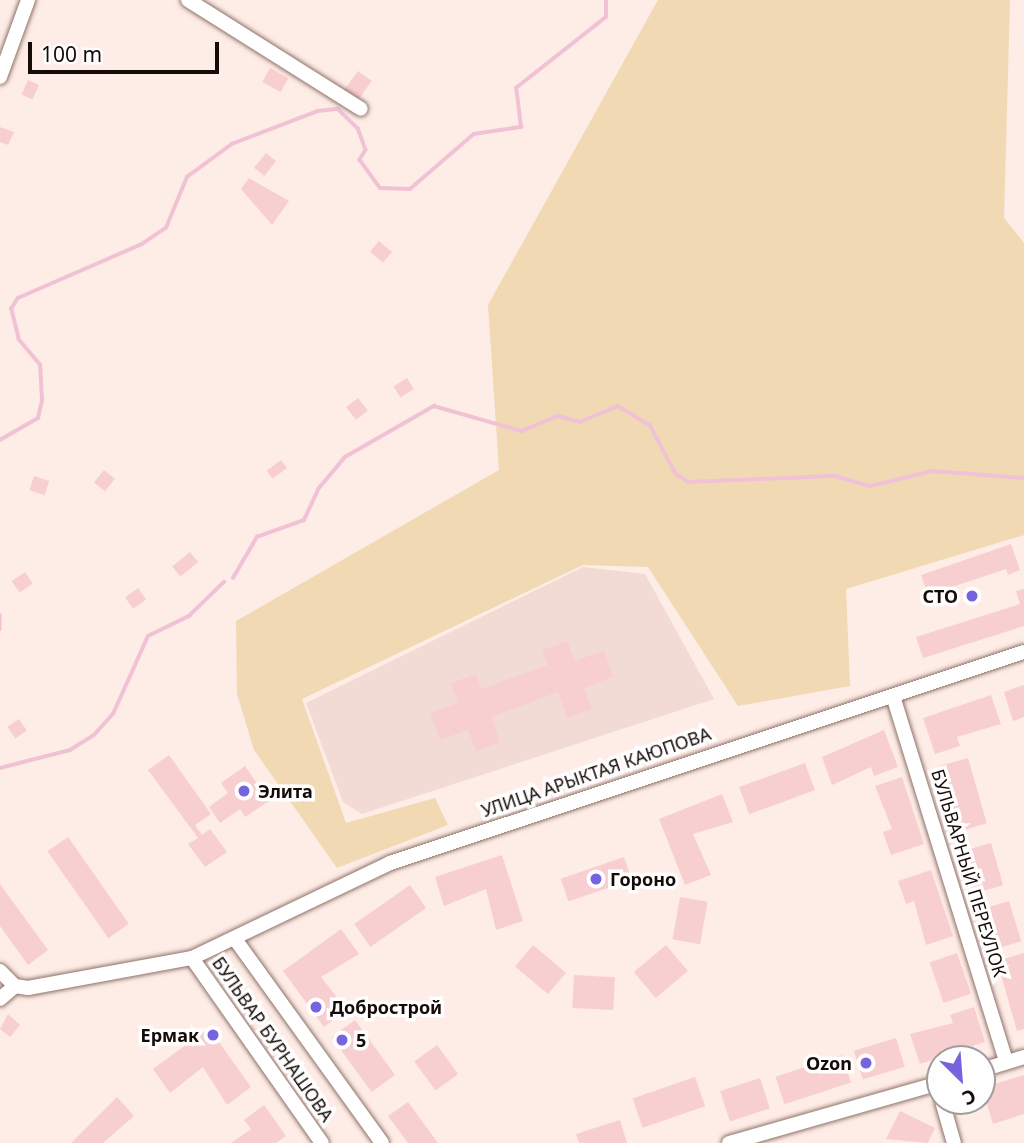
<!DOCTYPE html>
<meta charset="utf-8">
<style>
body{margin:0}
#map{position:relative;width:1024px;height:1143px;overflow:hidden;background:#feece6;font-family:"Noto Sans",sans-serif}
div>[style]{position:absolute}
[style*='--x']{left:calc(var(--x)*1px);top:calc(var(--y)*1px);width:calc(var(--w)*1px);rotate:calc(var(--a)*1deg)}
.built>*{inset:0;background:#f2dbd5}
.green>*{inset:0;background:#f0d9b3}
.stream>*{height:3.5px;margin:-1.75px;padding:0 1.75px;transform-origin:1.75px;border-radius:1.75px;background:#f1c2d5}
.building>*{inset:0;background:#f8cfd1;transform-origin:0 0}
.roads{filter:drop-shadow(0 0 2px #8d726a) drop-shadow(0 0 2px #8d726a)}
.street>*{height:14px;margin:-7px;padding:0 7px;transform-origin:7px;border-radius:7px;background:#fff}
.dots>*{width:19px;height:19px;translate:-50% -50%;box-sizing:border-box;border:4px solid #fefefe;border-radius:50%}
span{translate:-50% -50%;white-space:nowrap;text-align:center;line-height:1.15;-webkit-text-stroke:7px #fefefe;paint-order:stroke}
.poi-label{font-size:18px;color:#150c09;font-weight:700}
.right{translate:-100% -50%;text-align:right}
.left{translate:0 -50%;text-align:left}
.street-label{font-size:18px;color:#150c09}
.north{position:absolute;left:926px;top:1045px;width:70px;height:70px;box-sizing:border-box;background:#fefefe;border:2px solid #a19d9c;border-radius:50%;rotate:155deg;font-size:19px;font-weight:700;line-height:28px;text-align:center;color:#150c09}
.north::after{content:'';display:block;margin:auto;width:24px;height:32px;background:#7664df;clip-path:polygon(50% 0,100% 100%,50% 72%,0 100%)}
.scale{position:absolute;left:28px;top:42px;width:191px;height:32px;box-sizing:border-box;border:4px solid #150c09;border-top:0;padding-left:9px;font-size:21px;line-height:24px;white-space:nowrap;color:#150c09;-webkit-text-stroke:5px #fefefe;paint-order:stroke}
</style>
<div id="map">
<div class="built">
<div style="clip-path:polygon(583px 567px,645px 574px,714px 699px,362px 814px,343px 802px,306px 703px)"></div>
</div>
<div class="green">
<div style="clip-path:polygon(658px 0,1010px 0,1004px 218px,1024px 243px,1024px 535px,846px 589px,850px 686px,738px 706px,648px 567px,583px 565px,302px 699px,346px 823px,435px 798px,448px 825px,337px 868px,254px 750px,237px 694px,236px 621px,499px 470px,488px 305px)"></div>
</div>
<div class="stream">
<div style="--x:0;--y:440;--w:44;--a:-30.1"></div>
<div style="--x:38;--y:418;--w:18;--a:-77"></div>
<div style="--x:42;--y:400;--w:35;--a:-93"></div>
<div style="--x:40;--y:365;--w:33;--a:-130"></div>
<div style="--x:19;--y:340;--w:32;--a:-104"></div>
<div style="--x:11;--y:309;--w:13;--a:-58"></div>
<div style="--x:18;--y:298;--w:135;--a:-23.5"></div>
<div style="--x:142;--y:244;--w:29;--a:-34"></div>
<div style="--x:166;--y:228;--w:55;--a:-67.6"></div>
<div style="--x:187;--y:177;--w:56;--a:-36.3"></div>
<div style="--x:232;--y:144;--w:92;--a:-21"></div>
<div style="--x:318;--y:111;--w:20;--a:-6"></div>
<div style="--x:338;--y:109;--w:28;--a:44"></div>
<div style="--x:358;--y:128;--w:23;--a:70"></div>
<div style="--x:366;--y:150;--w:12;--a:121"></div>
<div style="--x:360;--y:160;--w:34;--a:54"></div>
<div style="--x:380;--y:188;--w:30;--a:2"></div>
<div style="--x:410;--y:189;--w:84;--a:-40.7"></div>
<div style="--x:474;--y:134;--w:48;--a:-8.5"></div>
<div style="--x:521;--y:127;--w:39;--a:-97"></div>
<div style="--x:516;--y:88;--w:115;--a:-38.3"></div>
<div style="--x:606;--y:17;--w:17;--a:-90"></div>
<div style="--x:233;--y:578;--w:48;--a:-59.7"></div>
<div style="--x:257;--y:537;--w:50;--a:-19.9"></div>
<div style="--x:304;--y:520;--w:35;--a:-65"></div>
<div style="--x:319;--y:488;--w:40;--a:-50"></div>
<div style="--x:345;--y:457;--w:103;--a:-29.8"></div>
<div style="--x:434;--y:406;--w:91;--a:15.9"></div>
<div style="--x:522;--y:431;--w:39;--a:-23"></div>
<div style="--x:558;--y:416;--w:23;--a:15"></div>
<div style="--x:580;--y:422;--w:41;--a:-22.8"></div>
<div style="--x:618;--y:406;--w:37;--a:31"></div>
<div style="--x:650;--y:425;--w:55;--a:62"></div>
<div style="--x:676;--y:474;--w:15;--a:32"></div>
<div style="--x:689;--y:482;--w:146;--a:-2.4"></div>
<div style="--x:835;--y:476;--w:36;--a:16"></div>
<div style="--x:870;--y:486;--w:65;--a:-13.4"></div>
<div style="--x:933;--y:471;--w:91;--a:4.4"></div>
<div style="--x:0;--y:615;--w:14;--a:90"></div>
<div style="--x:0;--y:768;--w:72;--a:-14.4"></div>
<div style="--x:70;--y:750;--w:28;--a:-32"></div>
<div style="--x:94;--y:735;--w:28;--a:-48"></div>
<div style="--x:113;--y:714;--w:85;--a:-65.8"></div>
<div style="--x:148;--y:636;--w:46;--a:-26"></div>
<div style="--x:189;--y:616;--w:49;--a:-44.2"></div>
</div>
<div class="building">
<div style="left:270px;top:68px;width:21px;height:16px;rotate:29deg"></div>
<div style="left:358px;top:71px;width:17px;height:24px;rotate:36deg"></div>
<div style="left:28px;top:80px;width:12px;height:16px;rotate:24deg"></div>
<div style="clip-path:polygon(0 127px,14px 132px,8px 145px,0 142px)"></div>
<div style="left:266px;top:153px;width:13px;height:19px;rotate:39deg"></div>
<div style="clip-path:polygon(249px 178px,289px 201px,272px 225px,241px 189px)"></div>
<div style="left:379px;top:241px;width:17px;height:14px;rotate:40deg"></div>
<div style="left:407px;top:378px;width:13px;height:16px;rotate:58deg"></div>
<div style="left:358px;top:398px;width:16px;height:15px;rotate:52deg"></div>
<div style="left:281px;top:460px;width:10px;height:18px;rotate:53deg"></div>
<div style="left:104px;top:470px;width:14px;height:16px;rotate:39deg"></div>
<div style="left:34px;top:476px;width:16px;height:15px;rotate:18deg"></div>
<div style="clip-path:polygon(1011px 544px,1020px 570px,1008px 575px,1006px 569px,928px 595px,921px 575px)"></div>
<div style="left:190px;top:552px;width:13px;height:23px;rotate:51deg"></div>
<div style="left:25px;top:572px;width:14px;height:16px;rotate:56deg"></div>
<div style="left:138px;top:588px;width:14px;height:16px;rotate:54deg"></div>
<div style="clip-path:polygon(1024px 589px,1024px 626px,923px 658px,916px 637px,1020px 604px,1016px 591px)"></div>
<div style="clip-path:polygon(567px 641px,575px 661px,604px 650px,613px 677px,584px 688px,592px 709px,567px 718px,558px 692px,491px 717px,500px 742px,476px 751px,468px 730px,440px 740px,430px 713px,458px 703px,451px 683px,476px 674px,481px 689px,548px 665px,542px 650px)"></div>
<div style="clip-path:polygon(1024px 685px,1024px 717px,1013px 721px,1004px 692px)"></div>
<div style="clip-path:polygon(991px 695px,1001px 724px,957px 737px,960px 746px,935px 754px,923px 718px)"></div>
<div style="left:19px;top:719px;width:14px;height:14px;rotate:56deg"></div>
<div style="clip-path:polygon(884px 730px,898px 767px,874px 776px,871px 767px,832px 785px,822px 757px)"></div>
<div style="clip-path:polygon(169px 755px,211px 814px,195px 825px,202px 835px,210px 829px,227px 852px,205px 867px,188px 844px,198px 838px,148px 770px)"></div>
<div style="left:968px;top:758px;width:68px;height:30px;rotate:74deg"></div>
<div style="left:805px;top:763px;width:29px;height:70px;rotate:70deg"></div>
<div style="clip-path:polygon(245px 766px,269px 801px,245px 817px,240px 809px,220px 823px,209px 807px,228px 793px,221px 783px)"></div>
<div style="clip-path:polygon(902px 777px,924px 844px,891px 855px,883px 832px,892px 829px,875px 786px)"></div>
<div style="clip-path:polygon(722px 794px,733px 822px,693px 834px,711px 875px,685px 885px,659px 819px)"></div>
<div style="left:68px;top:837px;width:106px;height:25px;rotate:55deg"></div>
<div style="left:991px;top:843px;width:44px;height:30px;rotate:74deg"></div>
<div style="clip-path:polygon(502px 855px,523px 921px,496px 930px,486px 889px,444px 906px,435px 877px)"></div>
<div style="left:624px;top:857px;width:24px;height:67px;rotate:71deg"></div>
<div style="clip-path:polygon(931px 870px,953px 936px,926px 945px,914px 901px,906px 904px,898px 881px)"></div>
<div style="clip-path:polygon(0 884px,48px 950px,28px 965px,0 926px)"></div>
<div style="left:410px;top:885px;width:28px;height:68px;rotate:55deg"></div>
<div style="left:680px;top:897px;width:28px;height:43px;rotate:10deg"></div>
<div style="left:1009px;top:901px;width:42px;height:29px;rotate:73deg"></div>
<div style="clip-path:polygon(341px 929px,359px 954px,321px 977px,347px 1010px,324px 1027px,283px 971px)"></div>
<div style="left:533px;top:945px;width:43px;height:28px;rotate:40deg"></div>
<div style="left:666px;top:945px;width:34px;height:42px;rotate:50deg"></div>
<div style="left:957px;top:953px;width:43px;height:29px;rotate:71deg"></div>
<div style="clip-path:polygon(1024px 953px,1024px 1029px,1017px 1031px,997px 961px)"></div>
<div style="left:574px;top:975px;width:41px;height:33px;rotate:3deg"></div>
<div style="clip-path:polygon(974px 1007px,985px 1042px,920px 1064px,910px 1034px,953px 1023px,950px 1015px)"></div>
<div style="clip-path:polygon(8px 1014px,20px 1025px,10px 1037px,0 1029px)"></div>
<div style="left:355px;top:1020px;width:68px;height:29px;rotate:54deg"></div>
<div style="clip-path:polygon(209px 1028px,251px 1087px,227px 1105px,203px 1067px,170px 1093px,153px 1069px)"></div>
<div style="left:896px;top:1038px;width:30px;height:44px;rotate:73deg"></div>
<div style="left:437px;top:1045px;width:36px;height:28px;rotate:54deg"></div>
<div style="left:842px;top:1055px;width:29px;height:70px;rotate:72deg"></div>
<div style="clip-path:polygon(1024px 1075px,1024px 1114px,993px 1124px,982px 1088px)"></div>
<div style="left:695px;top:1077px;width:31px;height:66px;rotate:71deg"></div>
<div style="left:760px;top:1078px;width:32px;height:42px;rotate:72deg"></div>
<div style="clip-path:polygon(117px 1097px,134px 1116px,103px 1143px,71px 1143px)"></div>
<div style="clip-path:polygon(408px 1102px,438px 1143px,408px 1143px,388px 1116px)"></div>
<div style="clip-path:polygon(264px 1105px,286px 1136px,276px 1143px,231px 1143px,251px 1129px,244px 1120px)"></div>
<div style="clip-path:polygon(900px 1111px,935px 1128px,928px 1143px,886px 1139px)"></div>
<div style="clip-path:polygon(620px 1120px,627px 1143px,579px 1143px,576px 1134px)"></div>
</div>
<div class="roads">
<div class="street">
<div style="--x:188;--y:0;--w:204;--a:32.2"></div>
<div style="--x:0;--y:77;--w:82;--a:-70"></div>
<div style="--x:893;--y:696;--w:383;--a:72.8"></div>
<div style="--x:235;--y:939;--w:251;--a:54.2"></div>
<div style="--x:192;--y:958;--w:226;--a:54.9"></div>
<div style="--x:0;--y:971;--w:21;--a:45"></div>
<div style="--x:15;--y:986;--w:13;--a:9"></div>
<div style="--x:28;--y:988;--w:167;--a:-10.4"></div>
<div style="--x:192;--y:958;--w:220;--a:-25.6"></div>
<div style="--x:390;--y:863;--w:668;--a:-18.41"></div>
<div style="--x:0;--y:999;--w:20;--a:-41"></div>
<div style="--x:982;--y:1070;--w:44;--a:-17.2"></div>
<div style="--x:942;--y:1101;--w:44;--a:74.1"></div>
<div style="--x:729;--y:1143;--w:219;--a:-15.9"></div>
</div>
</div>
<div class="dots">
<div style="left:972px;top:596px;background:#7664df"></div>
<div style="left:244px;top:791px;background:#7664df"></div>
<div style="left:596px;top:879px;background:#7664df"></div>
<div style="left:316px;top:1007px;background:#7664df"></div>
<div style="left:213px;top:1035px;background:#7664df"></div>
<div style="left:342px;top:1040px;background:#7664df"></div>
<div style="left:866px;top:1063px;background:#7664df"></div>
</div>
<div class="poi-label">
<span class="right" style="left:958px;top:596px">СТО</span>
<span class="left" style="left:258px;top:791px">Элита</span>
<span class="left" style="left:610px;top:879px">Гороно</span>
<span class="left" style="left:330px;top:1007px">Добрострой</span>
<span class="right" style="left:199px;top:1035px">Ермак</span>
<span class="left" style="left:356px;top:1040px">5</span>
<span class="right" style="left:852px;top:1063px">Ozon</span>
</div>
<div class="street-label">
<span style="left:596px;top:772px;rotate:-19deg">УЛИЦА АРЫКТАЯ КАЮПОВА</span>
<span style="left:969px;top:873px;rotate:73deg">БУЛЬВАРНЫЙ ПЕРЕУЛОК</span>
<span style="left:273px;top:1039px;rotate:55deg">БУЛЬВАР БУРНАШОВА</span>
</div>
<div class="north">С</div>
<div class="scale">100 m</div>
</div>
